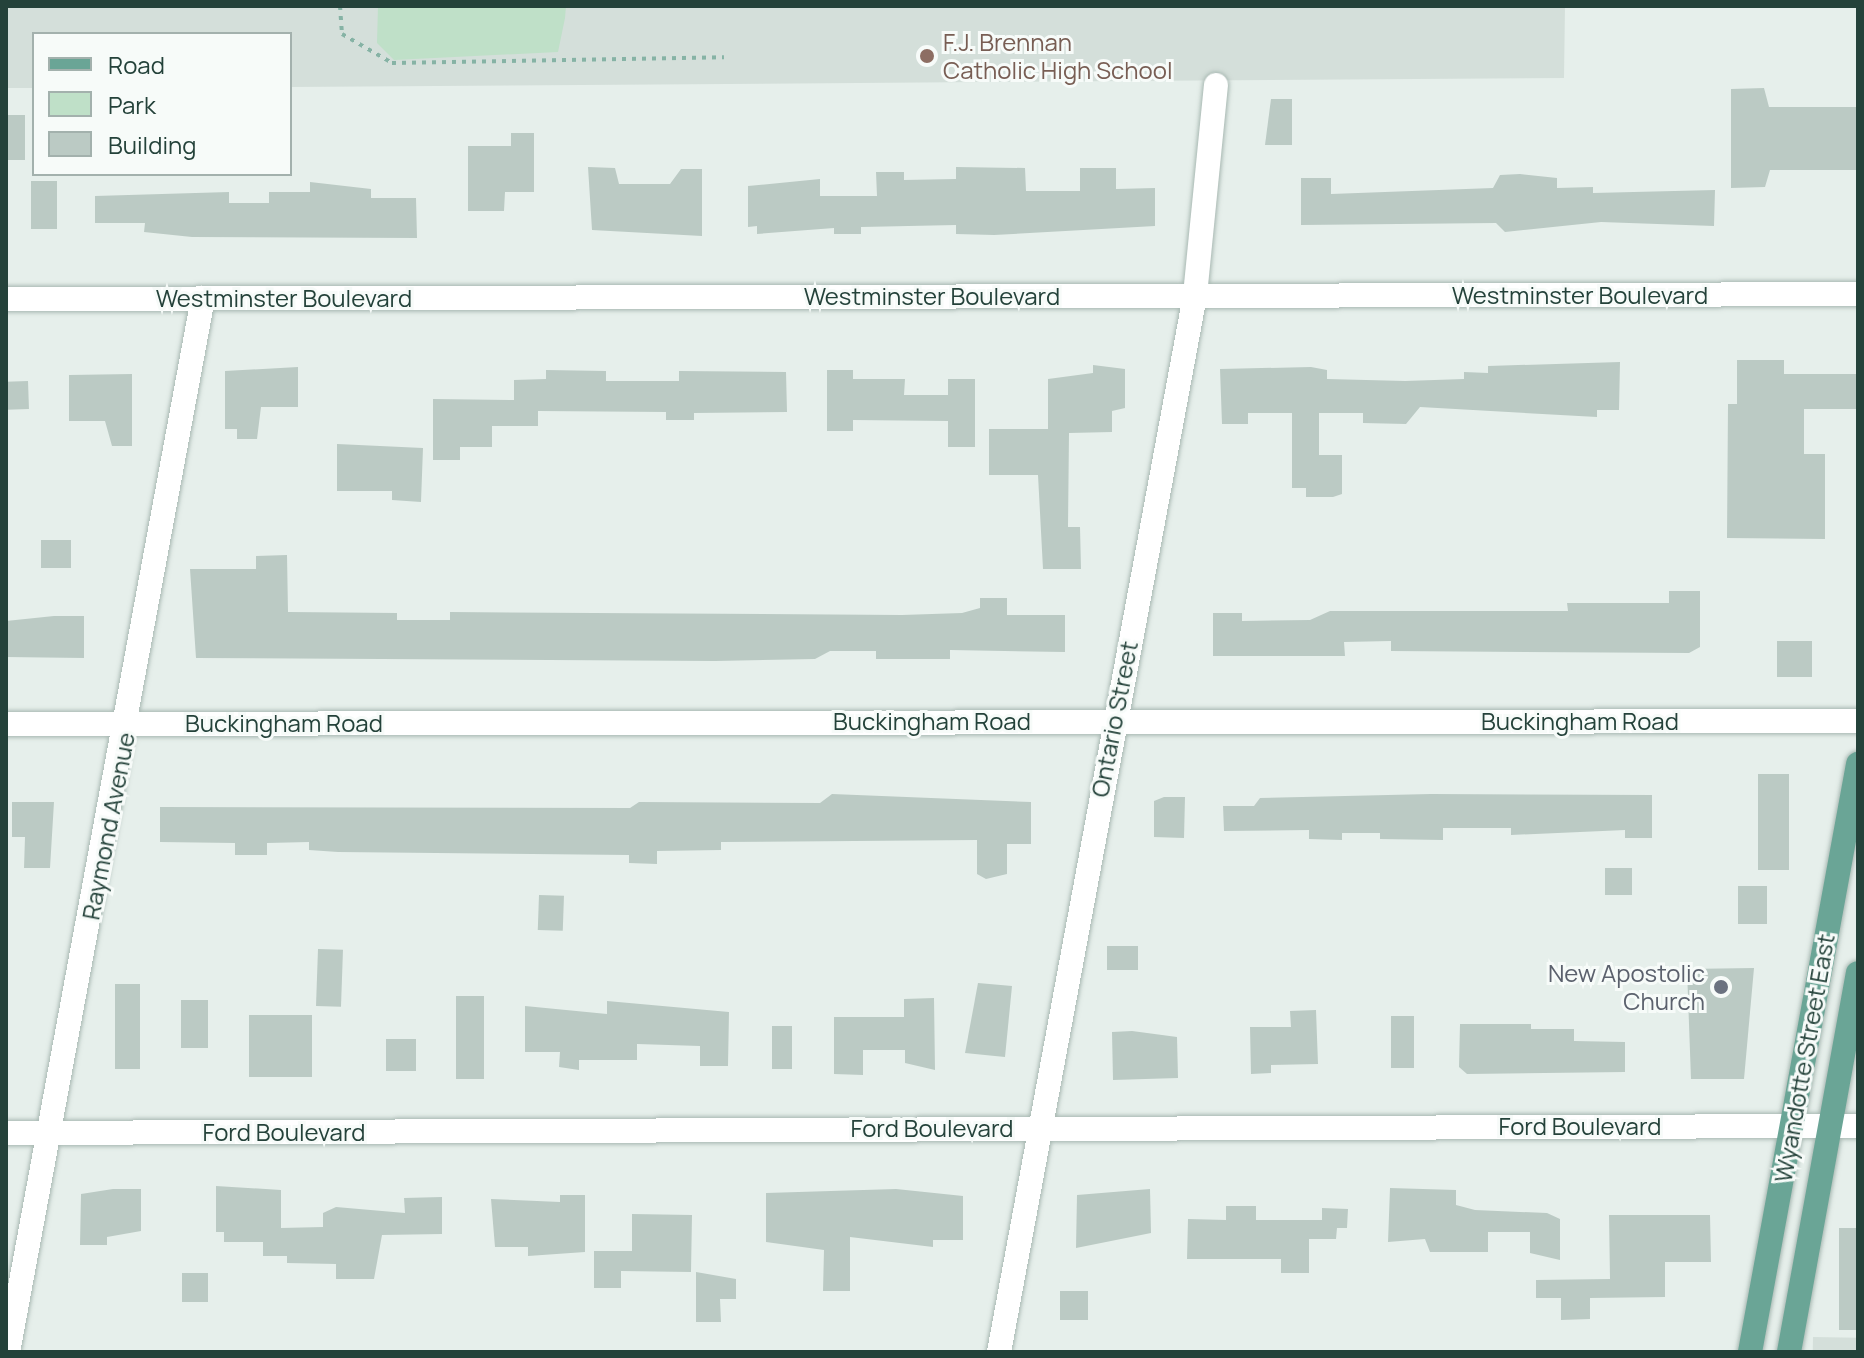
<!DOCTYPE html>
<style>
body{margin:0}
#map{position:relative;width:1864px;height:1358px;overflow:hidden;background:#e6efeb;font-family:Manrope,sans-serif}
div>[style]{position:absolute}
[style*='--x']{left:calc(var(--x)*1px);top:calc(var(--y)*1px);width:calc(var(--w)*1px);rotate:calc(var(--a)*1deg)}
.built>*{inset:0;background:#d4dfda;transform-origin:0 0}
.green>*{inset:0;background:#bfe0c8}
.building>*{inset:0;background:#bbcac4;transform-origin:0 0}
.path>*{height:4px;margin-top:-2px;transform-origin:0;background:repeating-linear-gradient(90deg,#86b3a5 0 4px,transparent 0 10px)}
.roads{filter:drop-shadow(0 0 2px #a8b8b2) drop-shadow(0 0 2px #a8b8b2)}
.minor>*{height:24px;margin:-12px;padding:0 12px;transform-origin:12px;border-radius:12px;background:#fff}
.major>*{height:24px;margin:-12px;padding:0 12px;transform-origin:12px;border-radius:12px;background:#6aa596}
.dots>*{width:22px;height:22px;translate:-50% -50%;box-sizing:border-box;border:4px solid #f7fbf9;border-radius:50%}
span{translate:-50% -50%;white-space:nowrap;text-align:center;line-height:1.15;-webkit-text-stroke:6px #f7fbf9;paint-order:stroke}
.education-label{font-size:24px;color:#785e54}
.left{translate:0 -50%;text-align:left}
.street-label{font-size:24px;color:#24423a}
.worship-label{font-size:24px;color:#5b616d}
.right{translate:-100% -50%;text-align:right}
.frame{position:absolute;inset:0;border:8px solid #24423a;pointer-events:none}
.legend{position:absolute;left:32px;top:32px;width:260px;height:144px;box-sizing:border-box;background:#f7fbf9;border:2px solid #a3b1ad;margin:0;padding:10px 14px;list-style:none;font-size:24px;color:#24423a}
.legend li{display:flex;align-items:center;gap:16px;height:40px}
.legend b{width:40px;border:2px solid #a3b1ad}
</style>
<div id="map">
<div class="built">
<div style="clip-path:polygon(6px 6px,1565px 6px,1564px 78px,290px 87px,290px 34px,34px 34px,34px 88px,6px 88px)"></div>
<div style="left:1813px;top:1337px;width:45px;height:15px;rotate:1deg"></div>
</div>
<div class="green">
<div style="clip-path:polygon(378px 6px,566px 6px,565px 18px,558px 52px,394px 60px,377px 43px)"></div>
</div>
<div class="building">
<div style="clip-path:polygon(1764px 88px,1769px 107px,1858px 107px,1858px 170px,1770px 170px,1765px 187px,1731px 188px,1731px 89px)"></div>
<div style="clip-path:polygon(1271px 99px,1292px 99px,1292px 145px,1265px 145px)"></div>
<div style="left:6px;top:115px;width:19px;height:45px"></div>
<div style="clip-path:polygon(511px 133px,534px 133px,534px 192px,505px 192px,504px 211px,468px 211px,468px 146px,511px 146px)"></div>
<div style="clip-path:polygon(588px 167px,615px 168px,619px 184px,670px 184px,681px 169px,702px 169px,702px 236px,592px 230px)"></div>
<div style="clip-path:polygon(956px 167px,1025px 168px,1026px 191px,1080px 191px,1080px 168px,1116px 168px,1116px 189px,1155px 188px,1155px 226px,994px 235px,956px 234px,956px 225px,861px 227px,861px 234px,834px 234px,834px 228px,757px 234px,757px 226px,748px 227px,748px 186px,820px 179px,820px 196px,877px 196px,876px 172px,904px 172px,904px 180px,956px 179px)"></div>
<div style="clip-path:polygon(1520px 174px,1557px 178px,1557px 188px,1593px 187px,1593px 193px,1715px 190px,1714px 226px,1601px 222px,1505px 232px,1496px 223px,1301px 225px,1301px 178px,1331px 178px,1331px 194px,1493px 188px,1500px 175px)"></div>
<div style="left:31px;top:181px;width:26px;height:48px"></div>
<div style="clip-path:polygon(310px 182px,371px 189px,371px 198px,416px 198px,417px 238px,192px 237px,144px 232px,145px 223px,95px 223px,95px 196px,229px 192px,229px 203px,269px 203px,269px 192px,310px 192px)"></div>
<div style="clip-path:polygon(1737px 360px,1784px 360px,1784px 374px,1858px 374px,1858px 409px,1804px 409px,1804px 454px,1825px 454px,1825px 539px,1727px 538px,1728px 404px,1737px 404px)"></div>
<div style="clip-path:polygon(1620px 362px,1619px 410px,1597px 410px,1597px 417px,1420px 407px,1406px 424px,1363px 423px,1363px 413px,1319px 413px,1319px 455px,1342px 455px,1342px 494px,1333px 497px,1306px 497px,1306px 488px,1292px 488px,1292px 413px,1248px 413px,1248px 424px,1222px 424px,1220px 369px,1311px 367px,1327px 370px,1327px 379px,1405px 381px,1464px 379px,1464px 372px,1488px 373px,1488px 366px)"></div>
<div style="clip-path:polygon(1093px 365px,1125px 369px,1125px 408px,1112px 411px,1112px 432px,1069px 433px,1068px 527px,1080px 527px,1081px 569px,1043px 569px,1038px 475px,989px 475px,989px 429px,1048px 429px,1048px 379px,1093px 373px)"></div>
<div style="clip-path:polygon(298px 367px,298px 407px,261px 407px,257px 439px,237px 439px,237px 429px,225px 429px,225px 371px)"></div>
<div style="clip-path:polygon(546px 370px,606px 371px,606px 381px,679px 381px,679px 371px,786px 372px,787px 412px,694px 413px,694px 420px,666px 420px,666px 412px,538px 411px,538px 426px,492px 426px,492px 447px,460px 447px,460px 460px,433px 460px,433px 399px,514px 400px,514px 380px,546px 379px)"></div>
<div style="clip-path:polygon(827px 370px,853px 370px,853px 379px,905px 379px,904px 395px,948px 395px,948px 379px,975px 379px,975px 447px,948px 447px,948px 421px,853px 420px,853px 431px,827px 431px)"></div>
<div style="clip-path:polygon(132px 374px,132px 446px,112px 446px,105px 421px,69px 421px,69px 375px)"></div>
<div style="left:28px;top:381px;width:28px;height:22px;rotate:88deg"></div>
<div style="clip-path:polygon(337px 444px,423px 448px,421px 502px,392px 500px,392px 491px,337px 491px)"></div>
<div style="left:41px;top:540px;width:30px;height:28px"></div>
<div style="clip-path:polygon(287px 555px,288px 612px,397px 613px,397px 620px,450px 620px,450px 612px,902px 615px,962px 613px,980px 608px,980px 598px,1007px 598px,1007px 615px,1065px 615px,1065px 652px,950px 650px,950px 659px,876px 659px,876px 651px,830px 651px,815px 659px,715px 661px,196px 658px,190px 569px,256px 569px,256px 556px)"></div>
<div style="clip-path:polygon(1669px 591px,1700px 591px,1700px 647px,1689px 653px,1391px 651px,1391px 641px,1344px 642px,1345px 656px,1213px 656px,1213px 613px,1242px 613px,1242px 621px,1310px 620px,1330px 611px,1568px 611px,1567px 603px,1669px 603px)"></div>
<div style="clip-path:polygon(54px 616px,84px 616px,84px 658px,6px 657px,6px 621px)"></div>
<div style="left:1777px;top:641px;width:35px;height:36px"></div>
<div style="left:1758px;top:774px;width:31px;height:96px"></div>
<div style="clip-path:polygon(832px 794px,1031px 802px,1031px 844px,1007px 844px,1007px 874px,986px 879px,977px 874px,977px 840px,721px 842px,721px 850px,657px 851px,657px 864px,629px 863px,629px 855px,338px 852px,309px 850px,309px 842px,267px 843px,267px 855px,235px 855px,235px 843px,160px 842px,160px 807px,630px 808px,639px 802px,820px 803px)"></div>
<div style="clip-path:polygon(1431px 794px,1652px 795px,1652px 838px,1625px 838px,1625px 830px,1511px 835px,1511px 828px,1443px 828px,1443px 840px,1380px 839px,1380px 833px,1342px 833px,1342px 840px,1309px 839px,1309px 830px,1224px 831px,1223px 806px,1254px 806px,1260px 798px)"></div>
<div style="clip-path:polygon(1164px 797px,1185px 797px,1184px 838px,1154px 837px,1154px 801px)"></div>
<div style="clip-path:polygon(12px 802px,54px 802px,50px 868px,24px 868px,25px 837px,12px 837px)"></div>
<div style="left:1605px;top:868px;width:27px;height:27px"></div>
<div style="left:1738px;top:886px;width:29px;height:38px"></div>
<div style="left:539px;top:895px;width:25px;height:35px;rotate:2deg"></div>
<div style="left:1138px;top:946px;width:24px;height:31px;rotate:90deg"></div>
<div style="left:318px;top:949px;width:25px;height:57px;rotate:2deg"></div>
<div style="clip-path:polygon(1754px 968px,1744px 1079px,1691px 1079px,1687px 969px)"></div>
<div style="clip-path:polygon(978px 983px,1012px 986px,1005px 1057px,965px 1053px)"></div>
<div style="left:115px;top:984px;width:25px;height:85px"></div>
<div style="left:456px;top:996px;width:28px;height:83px"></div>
<div style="clip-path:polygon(934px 998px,935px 1070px,905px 1063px,905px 1050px,863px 1050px,863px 1075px,834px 1074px,834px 1017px,904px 1017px,904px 999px)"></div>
<div style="left:181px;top:1000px;width:27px;height:48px"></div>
<div style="clip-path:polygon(607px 1001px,729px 1012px,728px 1066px,700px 1066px,700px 1046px,637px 1044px,637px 1060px,579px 1060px,579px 1070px,559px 1067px,560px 1052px,525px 1052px,525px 1006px,607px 1014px)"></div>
<div style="clip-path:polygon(1316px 1010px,1318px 1064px,1271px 1065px,1271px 1073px,1251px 1074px,1250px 1027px,1291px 1027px,1290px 1011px)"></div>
<div style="left:312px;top:1015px;width:62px;height:63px;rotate:90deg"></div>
<div style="left:1391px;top:1016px;width:23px;height:52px"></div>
<div style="clip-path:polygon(1460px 1024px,1531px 1024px,1531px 1029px,1574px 1029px,1574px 1041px,1625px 1042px,1625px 1072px,1467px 1074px,1459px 1067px)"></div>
<div style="left:772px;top:1026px;width:20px;height:43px"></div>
<div style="clip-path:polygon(1132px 1031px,1177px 1037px,1178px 1078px,1113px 1080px,1112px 1032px)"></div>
<div style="left:386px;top:1039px;width:30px;height:32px"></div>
<div style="clip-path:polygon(216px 1186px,281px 1190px,281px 1228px,323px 1227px,323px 1213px,336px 1207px,405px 1213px,404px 1198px,442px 1197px,442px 1234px,382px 1235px,374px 1279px,336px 1279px,336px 1264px,287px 1263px,287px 1256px,263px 1256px,263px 1242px,224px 1242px,224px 1232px,216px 1232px)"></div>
<div style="clip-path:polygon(1390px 1188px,1456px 1190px,1456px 1205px,1475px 1210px,1547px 1213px,1560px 1219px,1560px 1260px,1530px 1253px,1530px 1232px,1488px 1232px,1488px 1252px,1430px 1252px,1425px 1239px,1388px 1242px)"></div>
<div style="clip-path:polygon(113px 1189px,141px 1189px,141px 1231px,107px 1237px,107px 1245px,80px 1245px,81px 1194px)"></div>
<div style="clip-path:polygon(896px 1189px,963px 1196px,963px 1240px,933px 1240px,933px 1247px,850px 1237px,850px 1291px,823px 1291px,824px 1250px,766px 1242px,766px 1193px)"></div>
<div style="clip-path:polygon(1150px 1189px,1151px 1233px,1076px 1248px,1077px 1195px)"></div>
<div style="clip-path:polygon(560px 1195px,585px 1195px,585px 1252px,528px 1256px,528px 1247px,495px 1247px,491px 1199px,560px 1202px)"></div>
<div style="clip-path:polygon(1226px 1206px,1256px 1206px,1256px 1220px,1322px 1220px,1322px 1208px,1348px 1209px,1347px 1228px,1337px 1228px,1336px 1239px,1309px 1239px,1309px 1273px,1281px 1273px,1281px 1259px,1187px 1259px,1188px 1219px,1226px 1220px)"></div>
<div style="clip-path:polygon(632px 1214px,692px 1215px,691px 1272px,621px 1271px,621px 1288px,594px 1288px,594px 1251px,632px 1251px)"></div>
<div style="clip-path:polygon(1609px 1215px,1710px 1215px,1711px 1262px,1665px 1262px,1665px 1297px,1590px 1298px,1590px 1319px,1561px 1320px,1561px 1298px,1536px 1298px,1536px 1280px,1610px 1279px)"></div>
<div style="left:1858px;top:1228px;width:102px;height:19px;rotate:90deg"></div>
<div style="clip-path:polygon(696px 1272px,736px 1279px,736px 1299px,720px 1299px,721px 1322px,696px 1322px)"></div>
<div style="left:182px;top:1273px;width:26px;height:29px"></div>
<div style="left:1060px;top:1291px;width:28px;height:29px"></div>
</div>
<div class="path">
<div style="--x:340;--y:6;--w:28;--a:86"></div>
<div style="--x:342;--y:34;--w:58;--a:30.1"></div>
<div style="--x:392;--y:63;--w:332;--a:-1"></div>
</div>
<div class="roads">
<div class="minor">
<div style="--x:6;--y:299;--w:1852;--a:-0.15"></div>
<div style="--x:6;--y:724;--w:1852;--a:-0.09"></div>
<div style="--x:6;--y:1133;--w:1852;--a:-0.22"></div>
<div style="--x:8;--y:1352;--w:1072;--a:-79.52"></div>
<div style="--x:999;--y:1352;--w:1075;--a:-79.49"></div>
<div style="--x:1195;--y:295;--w:211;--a:-84.3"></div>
</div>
<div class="major">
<div style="--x:1750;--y:1352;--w:598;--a:-79.59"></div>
<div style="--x:1789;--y:1352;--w:385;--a:-79.7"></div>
</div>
</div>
<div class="dots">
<div style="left:927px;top:56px;background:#8d6e63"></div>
<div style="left:1721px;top:987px;background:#6b7280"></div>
</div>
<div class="education-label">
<span class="left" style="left:943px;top:56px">F.J. Brennan<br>Catholic High School</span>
</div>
<div class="street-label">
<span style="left:1580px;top:295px">Westminster Boulevard</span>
<span style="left:932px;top:296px">Westminster Boulevard</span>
<span style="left:284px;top:298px">Westminster Boulevard</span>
<span style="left:1114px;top:719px;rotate:-79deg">Ontario Street</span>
<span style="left:932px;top:721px">Buckingham Road</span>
<span style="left:1580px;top:721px">Buckingham Road</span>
<span style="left:284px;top:723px">Buckingham Road</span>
<span style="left:108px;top:826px;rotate:-79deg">Raymond Avenue</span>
<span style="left:1804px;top:1058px;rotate:-80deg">Wyandotte Street East</span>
<span style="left:1580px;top:1126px">Ford Boulevard</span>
<span style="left:932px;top:1128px">Ford Boulevard</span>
<span style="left:284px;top:1132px">Ford Boulevard</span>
</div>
<div class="worship-label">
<span class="right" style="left:1705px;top:987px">New Apostolic<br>Church</span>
</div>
<div class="frame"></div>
<ul class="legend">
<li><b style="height:10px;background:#6aa596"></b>Road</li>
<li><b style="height:22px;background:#bfe0c8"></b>Park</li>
<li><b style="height:22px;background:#bbcac4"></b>Building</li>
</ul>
</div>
